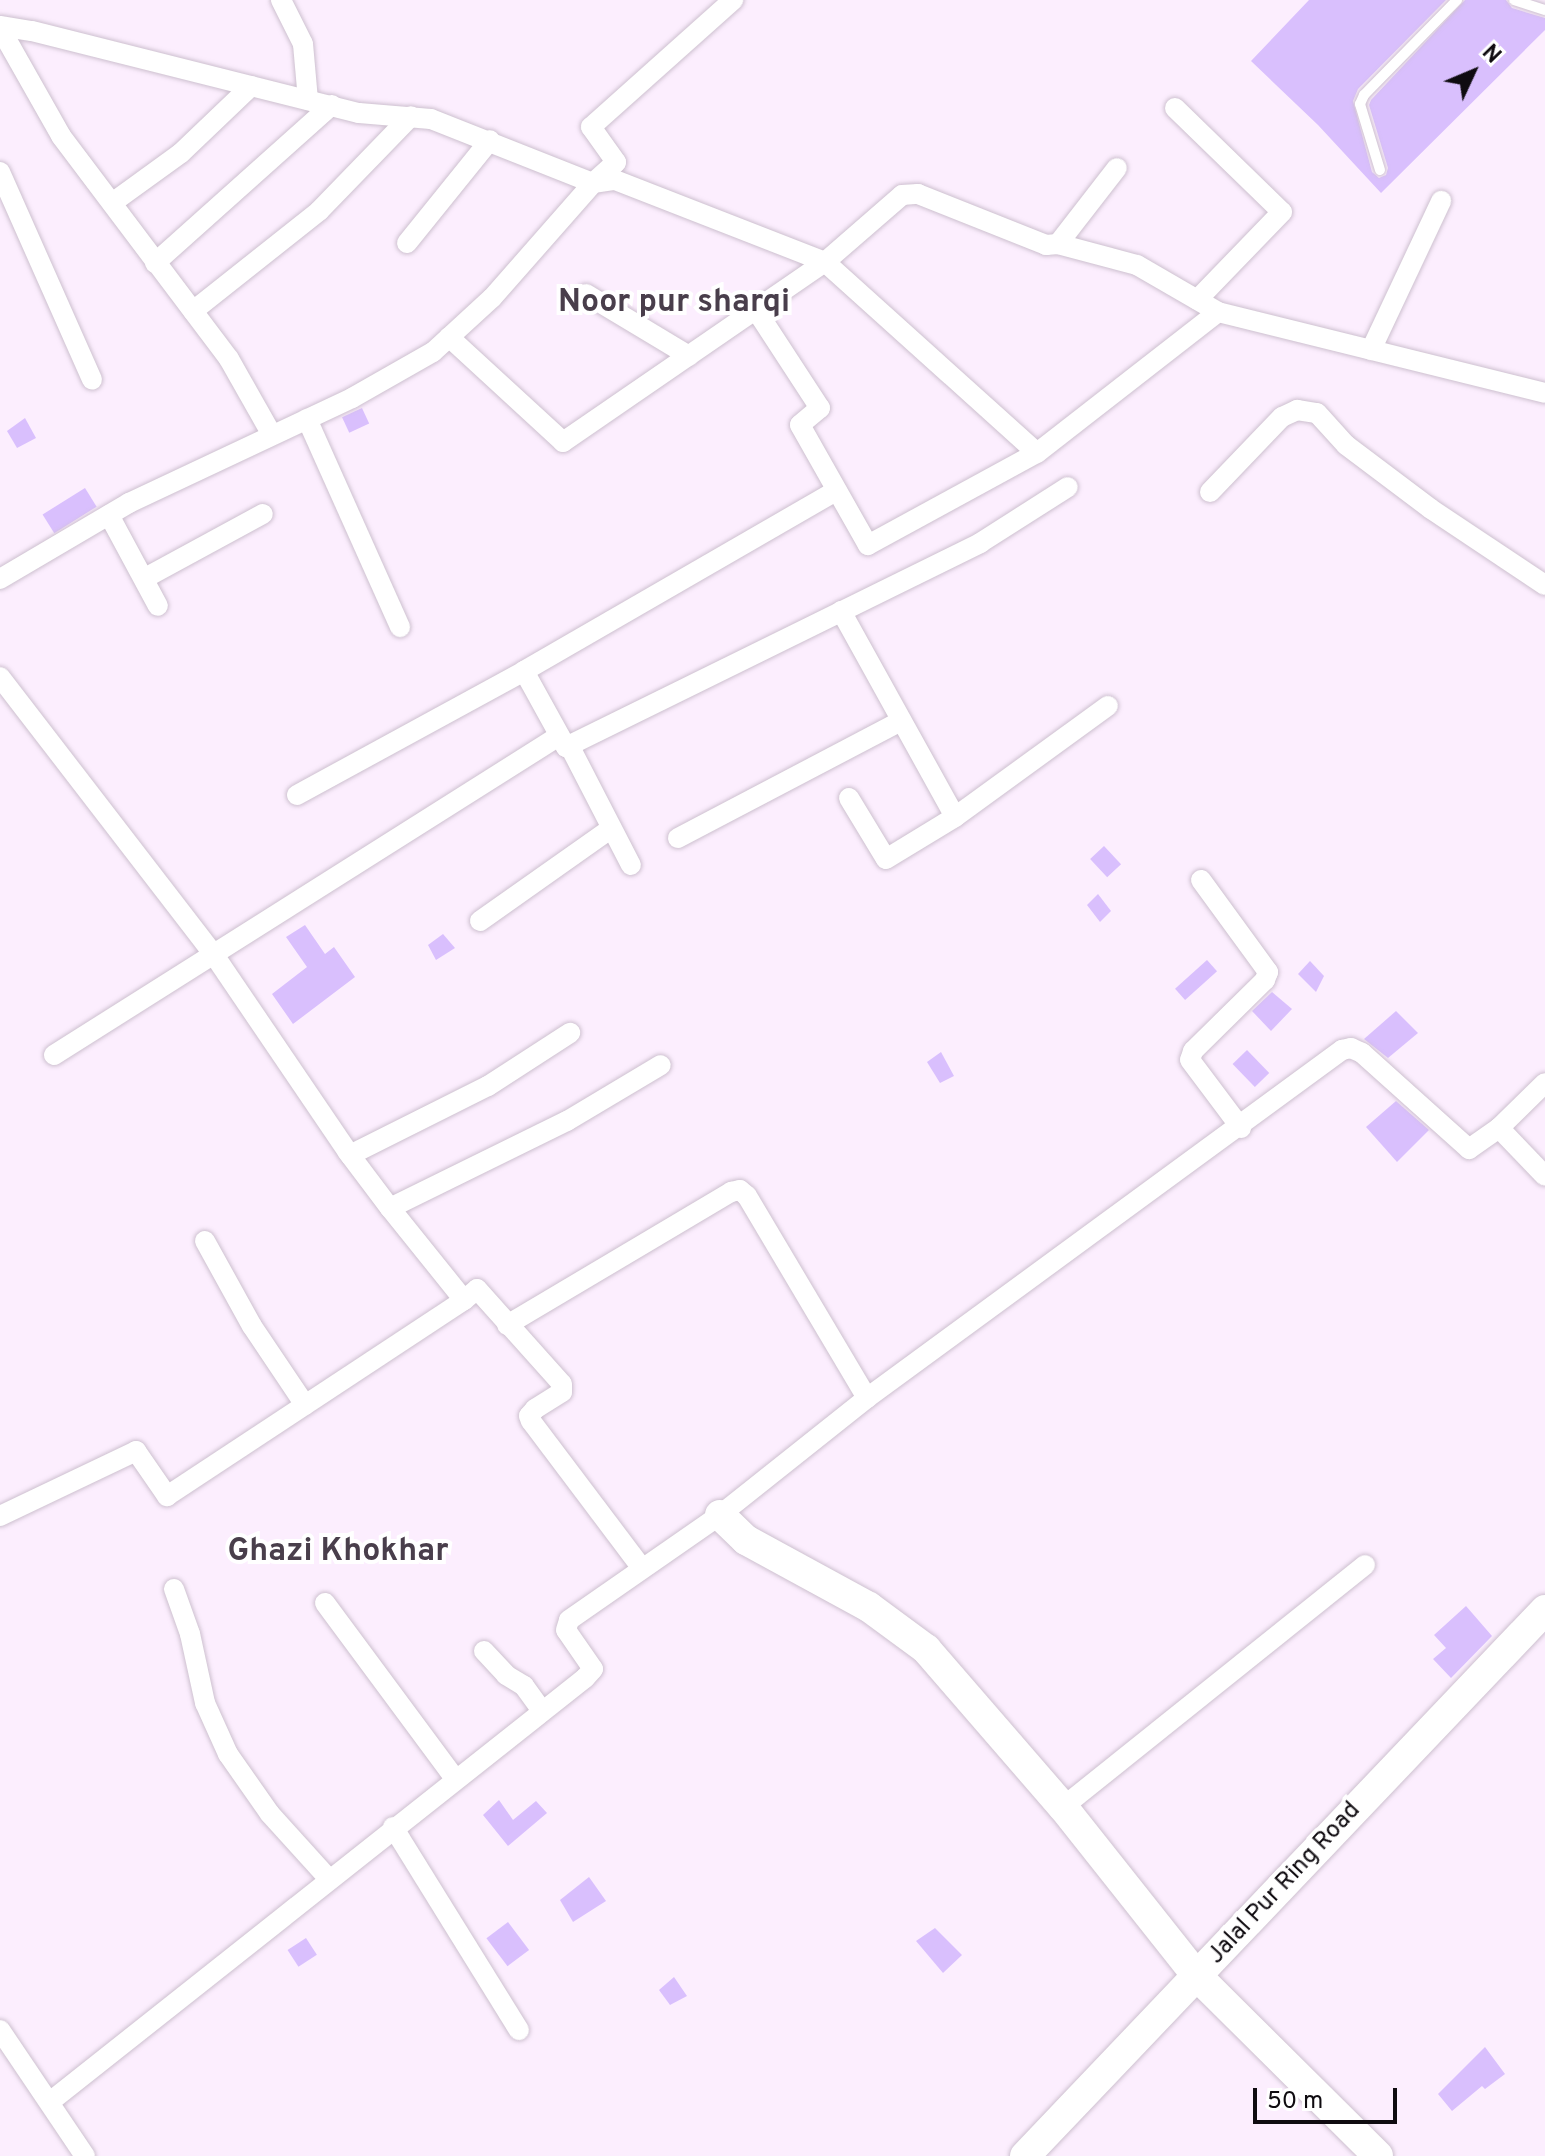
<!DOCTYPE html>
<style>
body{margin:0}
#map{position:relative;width:1545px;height:2156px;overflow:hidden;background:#fceefe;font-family:Overpass,sans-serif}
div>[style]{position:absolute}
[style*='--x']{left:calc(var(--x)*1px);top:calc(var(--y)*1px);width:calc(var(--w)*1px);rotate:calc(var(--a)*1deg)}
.building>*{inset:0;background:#d9bffd;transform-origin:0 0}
.roads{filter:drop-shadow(0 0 2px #cdc0cf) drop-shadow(0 0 2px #cdc0cf)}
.lane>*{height:10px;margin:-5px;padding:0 5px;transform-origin:5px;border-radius:5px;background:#fff}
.street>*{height:20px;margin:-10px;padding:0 10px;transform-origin:10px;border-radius:10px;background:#fff}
.secondary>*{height:30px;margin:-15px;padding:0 15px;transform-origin:15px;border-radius:15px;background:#fff}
span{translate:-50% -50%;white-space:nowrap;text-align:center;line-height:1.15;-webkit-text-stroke:8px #fff;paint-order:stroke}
.street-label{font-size:24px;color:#0f0b10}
.district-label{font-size:32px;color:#493e4b;font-weight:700}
.north{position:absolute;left:1433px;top:32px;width:80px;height:80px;-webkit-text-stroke:6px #fff;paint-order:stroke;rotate:46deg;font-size:22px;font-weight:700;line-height:32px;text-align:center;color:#0f0b10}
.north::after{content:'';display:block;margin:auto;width:28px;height:36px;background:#0f0b10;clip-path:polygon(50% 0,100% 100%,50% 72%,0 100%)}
.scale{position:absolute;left:1253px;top:2088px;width:144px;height:36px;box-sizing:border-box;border:4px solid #0f0b10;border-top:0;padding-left:10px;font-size:24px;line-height:28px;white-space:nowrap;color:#0f0b10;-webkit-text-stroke:6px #fff;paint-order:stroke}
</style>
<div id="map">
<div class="building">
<div style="clip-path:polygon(1309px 0,1446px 0,1358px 89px,1353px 101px,1372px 172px,1379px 178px,1386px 175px,1388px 168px,1369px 105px,1371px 100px,1465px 0,1506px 0,1512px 8px,1545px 18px,1545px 30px,1381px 193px,1318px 125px,1251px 61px)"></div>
<div style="left:362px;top:408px;width:17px;height:22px;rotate:65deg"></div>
<div style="clip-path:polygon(25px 418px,36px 438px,17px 448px,7px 431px)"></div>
<div style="left:85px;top:488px;width:22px;height:50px;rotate:58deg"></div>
<div style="left:1104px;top:846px;width:25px;height:19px;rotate:47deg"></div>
<div style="clip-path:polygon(1098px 894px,1111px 911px,1100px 922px,1087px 905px)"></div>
<div style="clip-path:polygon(305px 925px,325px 954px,334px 947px,355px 977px,293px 1024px,272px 994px,307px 967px,286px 937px)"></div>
<div style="clip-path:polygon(443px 934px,455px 948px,436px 960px,428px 945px)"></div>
<div style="left:1207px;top:960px;width:15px;height:43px;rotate:48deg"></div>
<div style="clip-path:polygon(1310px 961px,1324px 976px,1316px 992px,1298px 974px)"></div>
<div style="clip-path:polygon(1272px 992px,1292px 1009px,1271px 1031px,1252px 1011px)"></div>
<div style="clip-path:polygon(1396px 1011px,1418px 1033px,1388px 1058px,1364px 1039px)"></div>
<div style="left:1247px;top:1050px;width:32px;height:20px;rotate:46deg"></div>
<div style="clip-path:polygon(941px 1052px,954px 1076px,940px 1083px,927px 1062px)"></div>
<div style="clip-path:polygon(1396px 1101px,1429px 1130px,1397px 1162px,1366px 1127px)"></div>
<div style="clip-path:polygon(1466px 1606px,1492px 1636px,1451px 1678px,1433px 1659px,1446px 1648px,1434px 1635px)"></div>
<div style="clip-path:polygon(499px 1800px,513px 1820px,536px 1801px,547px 1813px,508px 1846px,483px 1815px)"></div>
<div style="clip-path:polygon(589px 1877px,606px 1901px,573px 1922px,560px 1900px)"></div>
<div style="left:508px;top:1922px;width:35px;height:27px;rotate:53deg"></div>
<div style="clip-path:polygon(935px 1928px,962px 1955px,943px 1973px,916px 1941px)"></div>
<div style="left:306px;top:1938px;width:20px;height:22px;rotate:57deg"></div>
<div style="clip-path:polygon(674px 1977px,687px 1996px,670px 2005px,659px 1990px)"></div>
<div style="clip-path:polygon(1485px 2047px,1505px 2074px,1485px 2089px,1482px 2086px,1452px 2111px,1438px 2094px)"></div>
</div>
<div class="roads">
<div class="lane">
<div style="--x:1514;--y:0;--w:33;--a:18"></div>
<div style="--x:1380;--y:170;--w:69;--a:-106.9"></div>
<div style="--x:1360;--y:104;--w:10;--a:-66"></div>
<div style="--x:1364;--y:95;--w:133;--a:-45.6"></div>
</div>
<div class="street">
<div style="--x:281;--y:0;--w:49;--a:63.4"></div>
<div style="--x:303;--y:44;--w:56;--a:84.9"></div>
<div style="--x:0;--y:26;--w:32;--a:9"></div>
<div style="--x:32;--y:31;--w:337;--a:14.1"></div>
<div style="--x:359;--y:113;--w:72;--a:4.8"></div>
<div style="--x:431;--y:119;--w:174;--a:21.6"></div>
<div style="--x:593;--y:183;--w:22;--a:-8"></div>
<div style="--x:615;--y:180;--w:225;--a:21.3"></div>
<div style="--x:825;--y:262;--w:102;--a:-41"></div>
<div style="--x:902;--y:195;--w:16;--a:-4"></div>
<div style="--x:918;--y:194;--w:138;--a:21.7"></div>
<div style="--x:1046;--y:245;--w:12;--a:-5"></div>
<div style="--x:1058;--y:244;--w:82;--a:14.9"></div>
<div style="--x:1137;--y:265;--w:94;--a:30.1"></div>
<div style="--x:1218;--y:312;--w:337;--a:13.9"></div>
<div style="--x:0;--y:28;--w:124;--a:60.5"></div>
<div style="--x:61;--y:136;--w:279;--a:53"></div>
<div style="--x:229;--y:359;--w:87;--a:60.5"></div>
<div style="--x:1175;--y:108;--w:149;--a:44.2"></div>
<div style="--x:1282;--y:212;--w:122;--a:134"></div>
<div style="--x:0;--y:172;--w:227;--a:66.1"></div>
<div style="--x:112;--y:203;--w:85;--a:-35.9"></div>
<div style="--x:181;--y:153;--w:97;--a:-43.7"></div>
<div style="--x:407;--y:243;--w:132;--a:-51.1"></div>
<div style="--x:1058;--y:244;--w:96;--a:-52.2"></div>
<div style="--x:155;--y:263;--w:237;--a:-41.8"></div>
<div style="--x:586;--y:294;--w:120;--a:31"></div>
<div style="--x:756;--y:310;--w:117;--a:56.9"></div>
<div style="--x:820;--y:408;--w:26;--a:140"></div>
<div style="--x:800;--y:425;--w:138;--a:60.5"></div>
<div style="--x:868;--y:545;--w:192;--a:-28.6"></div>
<div style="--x:1037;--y:453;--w:229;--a:-37.9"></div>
<div style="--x:193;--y:311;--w:161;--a:-38.4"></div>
<div style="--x:319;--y:211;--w:132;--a:-45.9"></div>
<div style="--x:449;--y:337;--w:155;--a:42.6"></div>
<div style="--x:563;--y:442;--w:318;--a:-34.5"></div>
<div style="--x:825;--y:262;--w:285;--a:42"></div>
<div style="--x:1371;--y:350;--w:165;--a:-64.8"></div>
<div style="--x:307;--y:419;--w:228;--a:65.9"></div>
<div style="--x:1210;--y:492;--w:104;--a:-46.2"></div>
<div style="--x:1282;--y:417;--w:17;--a:-25"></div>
<div style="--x:1297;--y:410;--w:20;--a:9"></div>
<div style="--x:1317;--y:413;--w:43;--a:47.8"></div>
<div style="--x:1346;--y:445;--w:106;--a:37"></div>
<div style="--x:1431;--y:509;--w:137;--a:33.7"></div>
<div style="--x:109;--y:515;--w:103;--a:61.7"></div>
<div style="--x:145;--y:578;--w:134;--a:-28.5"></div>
<div style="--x:0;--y:579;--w:150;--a:-30.5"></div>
<div style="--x:129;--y:503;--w:246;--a:-25.2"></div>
<div style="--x:352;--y:398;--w:93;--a:-29.6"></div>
<div style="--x:433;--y:352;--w:80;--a:-42.5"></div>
<div style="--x:492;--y:298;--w:153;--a:-48.7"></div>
<div style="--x:593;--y:183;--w:31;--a:-42"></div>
<div style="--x:616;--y:162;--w:43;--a:-125.5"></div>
<div style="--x:591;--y:127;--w:191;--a:-41.8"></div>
<div style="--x:841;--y:611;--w:235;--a:61"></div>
<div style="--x:524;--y:671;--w:87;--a:61.1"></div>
<div style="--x:566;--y:747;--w:462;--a:-26.2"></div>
<div style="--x:980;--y:543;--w:104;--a:-32.5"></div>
<div style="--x:0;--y:677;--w:351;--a:52.4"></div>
<div style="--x:214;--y:955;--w:237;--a:55.8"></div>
<div style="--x:347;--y:1151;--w:71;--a:53"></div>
<div style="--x:390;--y:1208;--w:118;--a:51.2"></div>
<div style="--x:464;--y:1300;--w:17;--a:-40"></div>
<div style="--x:477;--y:1289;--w:127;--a:48.2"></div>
<div style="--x:562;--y:1384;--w:8;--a:90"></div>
<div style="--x:562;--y:1392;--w:32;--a:148"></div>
<div style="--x:535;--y:1409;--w:9;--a:131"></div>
<div style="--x:529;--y:1416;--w:5;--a:68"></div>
<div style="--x:531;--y:1421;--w:183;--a:53"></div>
<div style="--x:569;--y:745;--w:135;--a:62.7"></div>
<div style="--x:297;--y:795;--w:259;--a:-28.6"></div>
<div style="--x:524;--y:671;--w:360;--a:-30"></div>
<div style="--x:849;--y:798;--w:71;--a:58.8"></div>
<div style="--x:886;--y:859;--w:81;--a:-31.3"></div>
<div style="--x:955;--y:817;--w:189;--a:-36"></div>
<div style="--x:678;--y:838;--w:252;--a:-27.7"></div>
<div style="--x:1201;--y:880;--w:114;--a:53.9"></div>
<div style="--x:1268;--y:972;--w:9;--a:111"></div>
<div style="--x:1265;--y:980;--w:101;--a:135.4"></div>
<div style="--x:1193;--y:1051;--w:9;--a:108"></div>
<div style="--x:1190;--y:1060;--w:85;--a:53.1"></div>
<div style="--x:480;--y:921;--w:161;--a:-35.2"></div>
<div style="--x:54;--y:1055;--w:597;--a:-32.28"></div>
<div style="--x:1499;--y:1128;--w:66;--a:46.2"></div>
<div style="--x:350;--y:1155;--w:154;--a:-26.6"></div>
<div style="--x:488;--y:1086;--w:98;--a:-32.9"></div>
<div style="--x:390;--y:1208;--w:197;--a:-26.2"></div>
<div style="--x:567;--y:1121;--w:109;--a:-30.8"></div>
<div style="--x:205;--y:1241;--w:97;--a:61.1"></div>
<div style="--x:252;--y:1326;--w:95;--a:56.1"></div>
<div style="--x:507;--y:1325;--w:261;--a:-30.7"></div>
<div style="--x:731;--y:1192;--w:9;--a:-13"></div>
<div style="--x:740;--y:1190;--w:9;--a:41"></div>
<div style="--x:747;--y:1196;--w:235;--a:59.3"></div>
<div style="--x:0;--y:1516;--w:151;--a:-25.5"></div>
<div style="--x:136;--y:1451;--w:55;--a:55.4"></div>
<div style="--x:167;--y:1496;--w:356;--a:-33.4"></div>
<div style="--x:174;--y:1589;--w:48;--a:70.4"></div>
<div style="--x:190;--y:1634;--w:71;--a:77.7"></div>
<div style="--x:205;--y:1703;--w:56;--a:65.7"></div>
<div style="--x:228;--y:1754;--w:73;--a:55"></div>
<div style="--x:270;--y:1814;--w:86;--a:47.8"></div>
<div style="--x:325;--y:1603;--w:219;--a:53.5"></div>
<div style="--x:484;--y:1651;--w:33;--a:47"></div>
<div style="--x:506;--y:1675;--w:21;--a:31"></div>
<div style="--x:524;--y:1686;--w:31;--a:54"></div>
<div style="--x:1063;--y:1807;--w:387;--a:-38.7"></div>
<div style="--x:393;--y:1827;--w:239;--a:58.2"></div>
<div style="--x:0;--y:2030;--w:152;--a:56"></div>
<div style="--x:51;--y:2101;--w:681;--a:-38.38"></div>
<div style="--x:585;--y:1678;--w:12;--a:-48"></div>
<div style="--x:593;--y:1669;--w:47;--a:-124.7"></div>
<div style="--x:566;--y:1630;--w:10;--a:-73"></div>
<div style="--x:569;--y:1620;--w:184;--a:-34.8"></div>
<div style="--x:720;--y:1515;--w:188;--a:-38.5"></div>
<div style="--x:867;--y:1398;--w:589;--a:-36.23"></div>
<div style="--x:1342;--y:1050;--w:9;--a:-13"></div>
<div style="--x:1351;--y:1048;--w:12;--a:24"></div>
<div style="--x:1362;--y:1053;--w:144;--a:41.9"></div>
<div style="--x:1469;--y:1149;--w:37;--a:-35"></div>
<div style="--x:1499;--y:1128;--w:64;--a:-44.4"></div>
</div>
<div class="secondary">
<div style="--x:720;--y:1515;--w:36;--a:44"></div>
<div style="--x:746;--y:1540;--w:140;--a:28.6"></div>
<div style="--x:869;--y:1607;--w:71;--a:36.4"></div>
<div style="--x:926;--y:1649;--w:209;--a:49.1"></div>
<div style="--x:1063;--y:1807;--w:216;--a:51.6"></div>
<div style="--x:1197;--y:1976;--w:255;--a:44.8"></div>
<div style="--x:1025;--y:2156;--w:754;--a:-46.4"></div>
</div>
</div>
<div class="street-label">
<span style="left:1285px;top:1884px;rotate:-47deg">Jalal Pur Ring Road</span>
</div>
<div class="district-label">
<span style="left:674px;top:303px">Noor pur sharqi</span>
<span style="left:338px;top:1552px">Ghazi Khokhar</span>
</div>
<div class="north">N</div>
<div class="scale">50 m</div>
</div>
